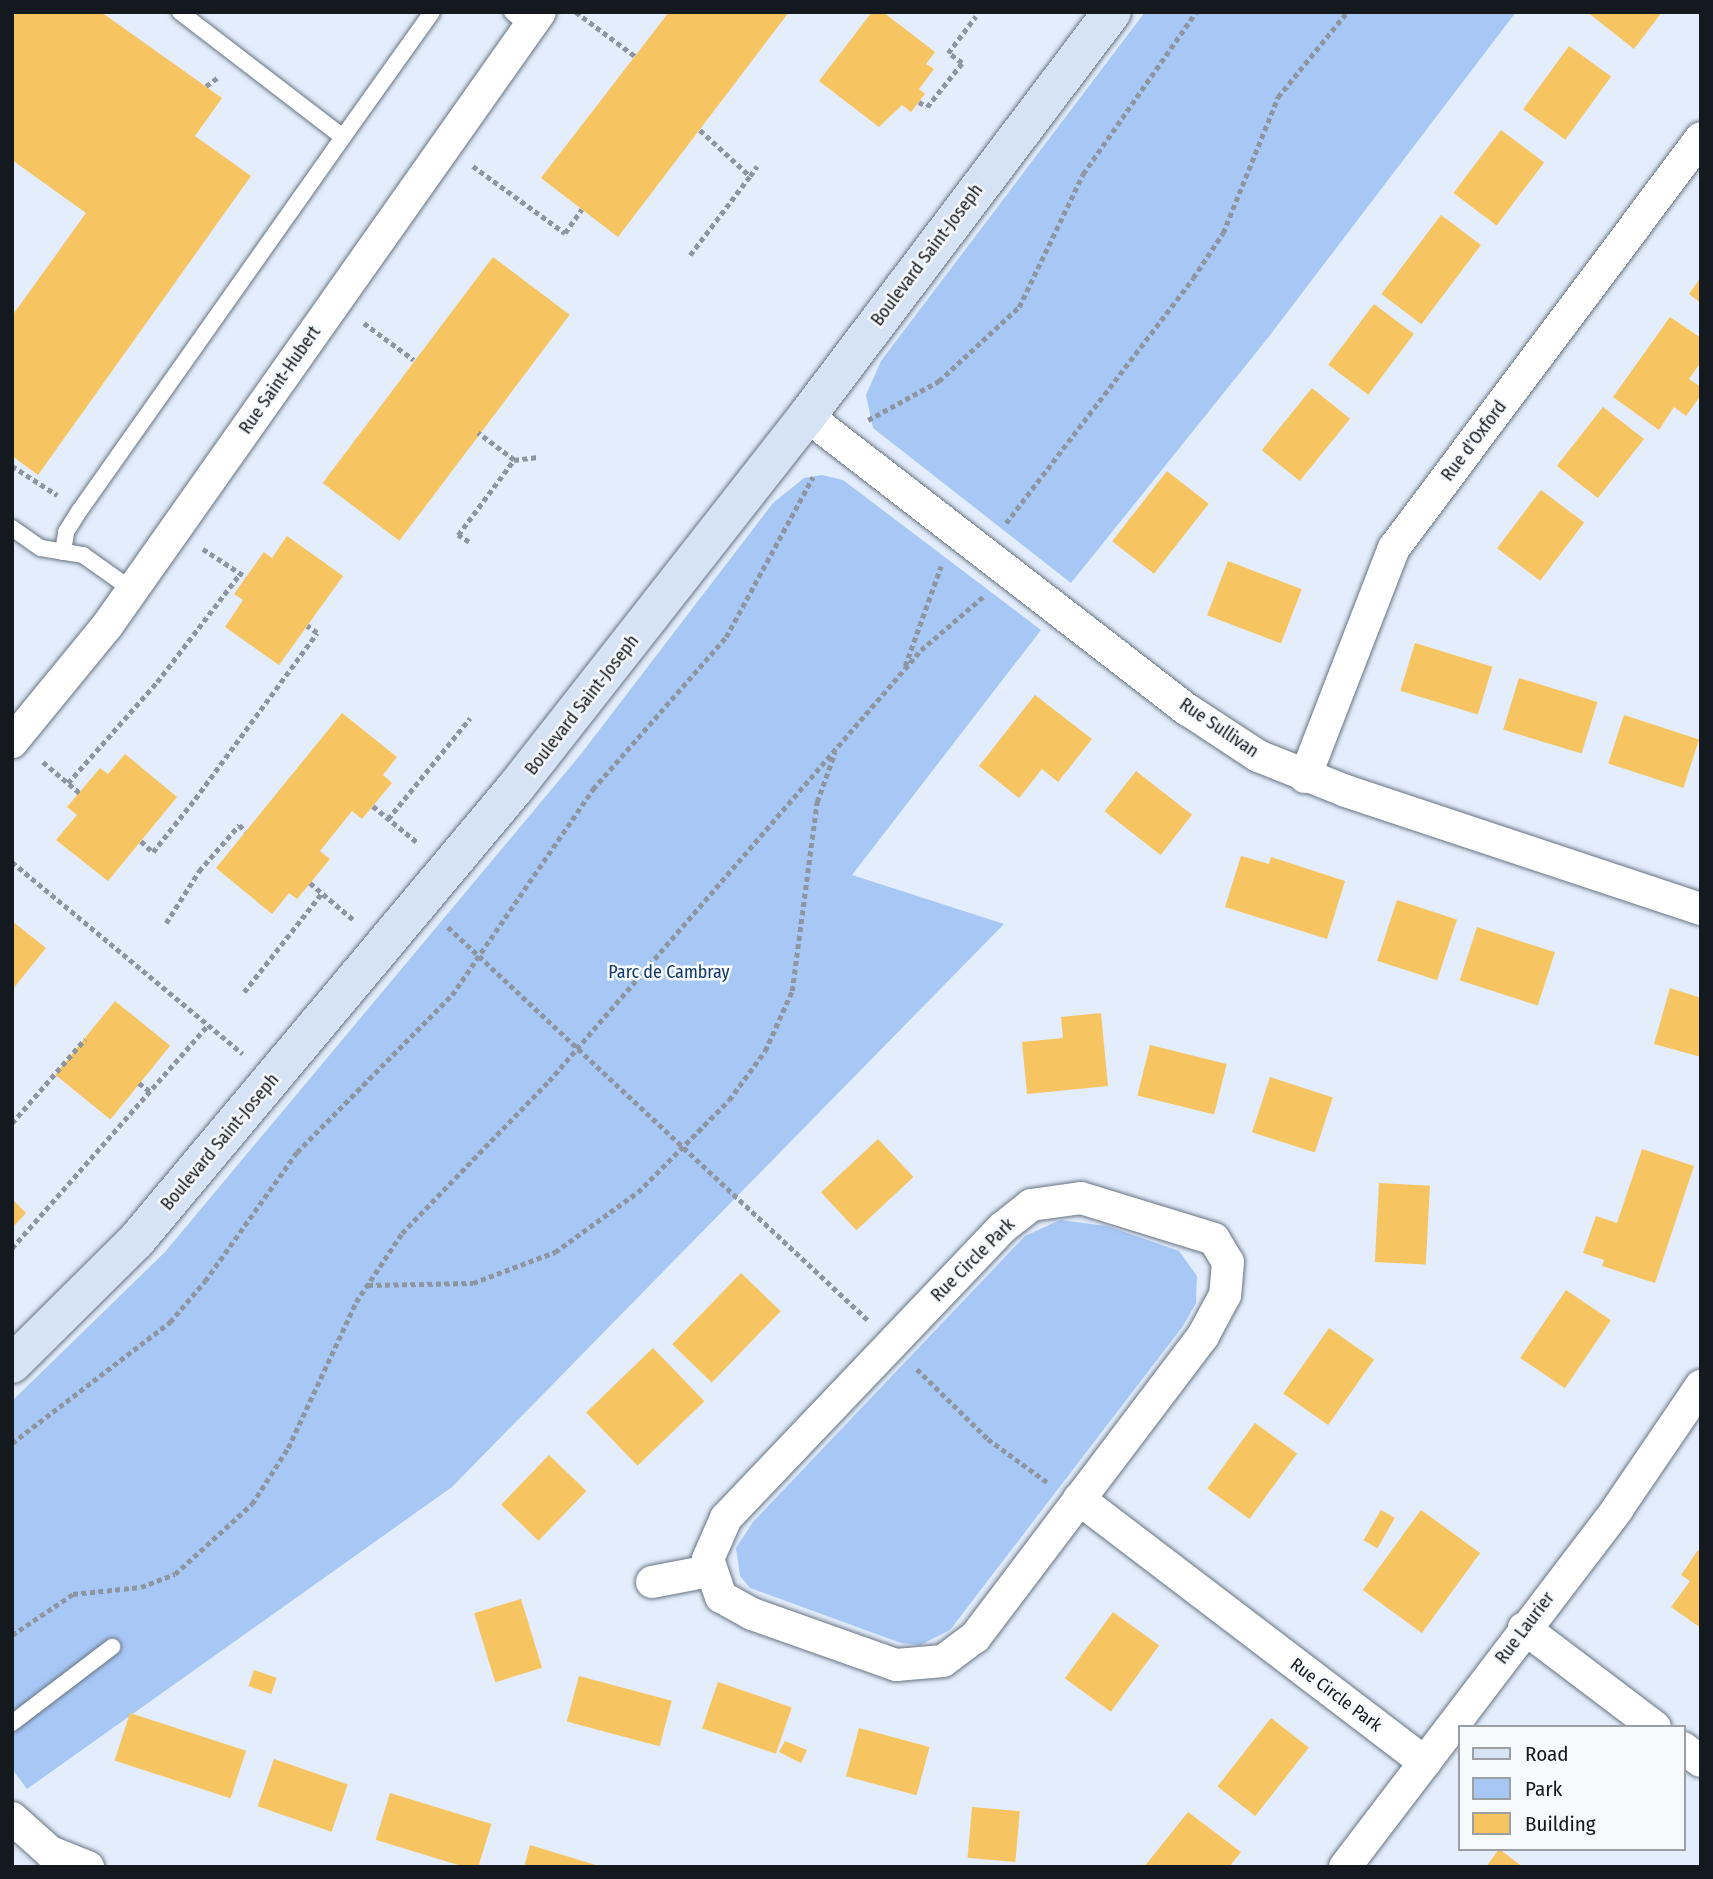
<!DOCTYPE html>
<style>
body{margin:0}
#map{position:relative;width:1713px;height:1879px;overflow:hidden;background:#e3edfc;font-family:"Fira Sans Condensed",sans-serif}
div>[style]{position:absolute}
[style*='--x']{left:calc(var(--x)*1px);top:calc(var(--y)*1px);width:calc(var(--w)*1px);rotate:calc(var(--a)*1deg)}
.green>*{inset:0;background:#a7c8f5}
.building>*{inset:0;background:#f7c462;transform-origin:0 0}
.path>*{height:4.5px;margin-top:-2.25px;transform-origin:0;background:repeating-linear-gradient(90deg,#8e95a1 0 5px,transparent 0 8.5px)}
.roads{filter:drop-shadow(0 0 2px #677382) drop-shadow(0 0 2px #677382)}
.lane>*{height:16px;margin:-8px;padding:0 8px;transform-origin:8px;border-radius:8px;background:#fff}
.street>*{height:32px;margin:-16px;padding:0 16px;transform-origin:16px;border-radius:16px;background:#fff}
.secondary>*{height:38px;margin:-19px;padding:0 19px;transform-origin:19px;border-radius:19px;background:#d6e3f5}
span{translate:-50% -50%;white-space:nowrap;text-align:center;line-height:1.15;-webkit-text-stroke:5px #f7fafd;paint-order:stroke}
.street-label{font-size:18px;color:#14191f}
.park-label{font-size:18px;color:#123969}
.frame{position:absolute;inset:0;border:14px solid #14191f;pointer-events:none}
.legend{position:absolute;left:1458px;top:1725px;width:228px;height:126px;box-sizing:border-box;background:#f7fafd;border:2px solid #9ca0a4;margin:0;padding:9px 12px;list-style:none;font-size:21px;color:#14191f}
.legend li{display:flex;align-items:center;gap:14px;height:35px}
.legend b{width:35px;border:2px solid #9ca0a4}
</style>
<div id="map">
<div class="green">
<div style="clip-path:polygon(1145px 12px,1516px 12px,1267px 339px,1071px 583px,873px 428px,866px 395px,881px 361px)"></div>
<div style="clip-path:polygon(822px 475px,843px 480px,1041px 630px,852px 875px,1004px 924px,452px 1487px,27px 1789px,12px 1769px,12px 1401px,165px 1252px,581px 754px,773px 503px,804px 478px)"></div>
<div style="clip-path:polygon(1060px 1220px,1107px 1226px,1179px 1251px,1197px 1276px,1196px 1303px,1183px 1326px,950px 1630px,920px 1645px,901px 1643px,750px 1588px,740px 1576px,736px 1548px,753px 1522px,1025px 1236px)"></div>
</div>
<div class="building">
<div style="clip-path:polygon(12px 12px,101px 12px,222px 98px,195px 136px,251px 176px,38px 475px,12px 456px,12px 316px,86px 213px,12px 160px)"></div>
<div style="clip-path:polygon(669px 12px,789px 12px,618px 237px,541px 178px)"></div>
<div style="clip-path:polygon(872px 12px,883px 12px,935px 52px,926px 64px,934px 69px,919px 89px,925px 94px,911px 112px,902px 105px,879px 127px,819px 81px)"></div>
<div style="clip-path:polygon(1587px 12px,1662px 12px,1634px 49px)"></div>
<div style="left:1569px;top:46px;width:52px;height:78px;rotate:36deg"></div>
<div style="left:1501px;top:130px;width:54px;height:79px;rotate:37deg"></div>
<div style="left:1441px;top:215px;width:50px;height:99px;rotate:37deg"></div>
<div style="left:493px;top:257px;width:96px;height:283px;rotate:37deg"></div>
<div style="clip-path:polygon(1701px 277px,1701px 303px,1689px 294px)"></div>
<div style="left:1374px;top:304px;width:50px;height:76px;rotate:37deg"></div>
<div style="clip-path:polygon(1670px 317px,1701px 338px,1701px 362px,1689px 379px,1701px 387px,1701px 395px,1686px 416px,1674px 407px,1659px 430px,1613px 397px)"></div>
<div style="left:1312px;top:388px;width:49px;height:80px;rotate:39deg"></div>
<div style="left:1603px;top:407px;width:52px;height:75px;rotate:38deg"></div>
<div style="left:1167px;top:471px;width:53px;height:89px;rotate:38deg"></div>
<div style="left:1541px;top:490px;width:54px;height:73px;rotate:37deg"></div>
<div style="clip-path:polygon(287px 536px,343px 576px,279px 665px,225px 627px,243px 600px,234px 594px,264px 552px,272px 558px)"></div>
<div style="left:1228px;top:561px;width:79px;height:58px;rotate:21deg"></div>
<div style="left:1415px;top:643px;width:81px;height:50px;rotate:17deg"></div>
<div style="left:1519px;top:678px;width:82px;height:54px;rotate:17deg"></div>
<div style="clip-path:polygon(1035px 695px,1092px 739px,1058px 782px,1042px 769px,1019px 798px,979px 766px)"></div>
<div style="clip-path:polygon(342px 713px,397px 757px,383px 775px,392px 783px,362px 819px,352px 811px,320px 851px,330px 859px,297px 899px,289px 893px,272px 914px,216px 868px)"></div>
<div style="left:1624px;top:715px;width:79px;height:51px;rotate:18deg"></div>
<div style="clip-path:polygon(125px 754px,177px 797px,108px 881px,56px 840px,77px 815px,67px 807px,100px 768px,108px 774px)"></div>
<div style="left:1136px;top:771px;width:71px;height:51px;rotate:38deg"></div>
<div style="clip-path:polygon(1241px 856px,1269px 864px,1271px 857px,1345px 881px,1327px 939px,1225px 907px)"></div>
<div style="left:1397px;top:900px;width:63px;height:64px;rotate:18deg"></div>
<div style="clip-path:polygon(12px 921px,46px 948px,12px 990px)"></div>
<div style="left:1477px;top:927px;width:82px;height:56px;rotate:18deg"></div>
<div style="clip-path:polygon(1670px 988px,1701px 998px,1701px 1057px,1654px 1044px)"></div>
<div style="left:115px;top:1001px;width:71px;height:95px;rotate:39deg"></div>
<div style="clip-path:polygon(1101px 1013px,1108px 1086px,1027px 1094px,1022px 1042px,1063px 1038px,1061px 1017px)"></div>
<div style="left:1150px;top:1045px;width:79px;height:52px;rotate:14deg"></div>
<div style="left:1270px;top:1077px;width:66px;height:58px;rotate:18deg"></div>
<div style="left:878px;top:1139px;width:52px;height:78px;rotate:47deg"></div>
<div style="clip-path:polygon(1642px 1149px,1694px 1166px,1655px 1283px,1602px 1266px,1604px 1260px,1583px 1253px,1596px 1216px,1617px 1223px)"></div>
<div style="left:1379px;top:1183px;width:51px;height:79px;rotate:3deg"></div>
<div style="clip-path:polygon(12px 1199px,26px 1213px,12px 1228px)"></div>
<div style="left:741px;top:1273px;width:55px;height:99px;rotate:44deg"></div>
<div style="left:1566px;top:1290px;width:54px;height:82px;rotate:34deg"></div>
<div style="left:1329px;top:1328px;width:55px;height:80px;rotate:35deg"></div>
<div style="left:653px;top:1348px;width:74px;height:93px;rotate:46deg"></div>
<div style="left:1255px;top:1423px;width:52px;height:81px;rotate:36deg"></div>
<div style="left:549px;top:1455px;width:52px;height:69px;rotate:44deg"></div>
<div style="left:1381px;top:1510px;width:16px;height:35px;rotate:30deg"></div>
<div style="left:1421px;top:1510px;width:73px;height:99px;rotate:36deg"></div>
<div style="clip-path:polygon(1698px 1550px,1701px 1553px,1701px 1628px,1671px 1607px,1690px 1581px,1681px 1575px)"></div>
<div style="left:521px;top:1599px;width:72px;height:49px;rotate:73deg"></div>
<div style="left:1113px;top:1612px;width:57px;height:82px;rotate:36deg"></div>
<div style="left:254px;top:1670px;width:24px;height:17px;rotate:19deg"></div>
<div style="left:579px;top:1676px;width:96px;height:47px;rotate:15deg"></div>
<div style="left:718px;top:1682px;width:78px;height:49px;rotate:19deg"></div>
<div style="left:130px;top:1713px;width:122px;height:50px;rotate:18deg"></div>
<div style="left:1271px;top:1718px;width:48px;height:87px;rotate:38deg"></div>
<div style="left:859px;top:1728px;width:73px;height:50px;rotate:15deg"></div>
<div style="clip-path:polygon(785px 1741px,807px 1750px,801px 1763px,779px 1752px)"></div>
<div style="left:274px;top:1759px;width:78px;height:50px;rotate:19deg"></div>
<div style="left:390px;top:1793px;width:106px;height:49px;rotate:17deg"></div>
<div style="left:972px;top:1807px;width:48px;height:51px;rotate:5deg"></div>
<div style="clip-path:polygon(1188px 1812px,1241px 1852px,1229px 1867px,1144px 1867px)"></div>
<div style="clip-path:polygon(530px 1845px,599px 1866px,599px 1867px,524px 1867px)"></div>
<div style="clip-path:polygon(1499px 1849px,1523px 1867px,1486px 1867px)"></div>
</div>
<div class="path">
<div style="--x:576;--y:12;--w:74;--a:36.7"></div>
<div style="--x:206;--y:86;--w:14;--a:-36"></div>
<div style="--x:919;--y:102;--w:9;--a:32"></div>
<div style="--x:927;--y:107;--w:56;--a:-51.5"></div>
<div style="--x:962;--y:63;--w:17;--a:-144"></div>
<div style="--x:948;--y:53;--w:46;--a:-52.9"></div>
<div style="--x:700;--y:130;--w:68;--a:42.6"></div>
<div style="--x:750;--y:176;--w:12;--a:-55"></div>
<div style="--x:473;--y:166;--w:114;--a:36.1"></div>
<div style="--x:565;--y:233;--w:29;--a:-55"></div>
<div style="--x:690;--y:255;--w:99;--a:-52.8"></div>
<div style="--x:364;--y:323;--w:62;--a:36.5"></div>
<div style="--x:868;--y:420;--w:81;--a:-28.8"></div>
<div style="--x:939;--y:381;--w:109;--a:-42.8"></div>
<div style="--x:1019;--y:307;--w:148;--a:-64.3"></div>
<div style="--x:1083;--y:174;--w:198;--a:-55.1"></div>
<div style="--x:514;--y:460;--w:24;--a:-7"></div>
<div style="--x:12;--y:466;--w:54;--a:32.8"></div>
<div style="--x:1006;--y:523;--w:308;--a:-52.6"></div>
<div style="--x:1193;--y:278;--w:54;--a:-56.3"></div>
<div style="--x:1223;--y:233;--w:147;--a:-68"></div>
<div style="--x:1278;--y:97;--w:109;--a:-50.9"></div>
<div style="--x:469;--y:542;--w:13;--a:-148"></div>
<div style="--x:458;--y:535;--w:94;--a:-53.3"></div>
<div style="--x:514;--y:460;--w:45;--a:-143.1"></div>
<div style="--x:203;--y:549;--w:51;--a:33.1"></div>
<div style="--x:905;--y:666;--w:106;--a:-70.2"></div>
<div style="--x:43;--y:762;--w:48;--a:40"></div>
<div style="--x:68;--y:783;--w:135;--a:-48.6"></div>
<div style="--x:157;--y:682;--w:136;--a:-52.5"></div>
<div style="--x:373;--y:806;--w:58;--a:39.4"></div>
<div style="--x:388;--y:819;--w:130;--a:-50.9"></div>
<div style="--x:141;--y:841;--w:16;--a:43"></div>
<div style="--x:153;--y:852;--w:68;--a:-51.6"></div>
<div style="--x:195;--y:799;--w:206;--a:-53.7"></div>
<div style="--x:317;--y:633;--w:12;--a:-145"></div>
<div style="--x:12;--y:862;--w:300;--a:39.7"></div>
<div style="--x:310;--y:883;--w:59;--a:40.2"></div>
<div style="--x:166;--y:923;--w:62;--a:-57.6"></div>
<div style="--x:199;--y:871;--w:61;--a:-49"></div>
<div style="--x:239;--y:825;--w:9;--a:41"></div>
<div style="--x:448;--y:927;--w:575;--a:43.1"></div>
<div style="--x:244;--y:992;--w:126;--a:-51.8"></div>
<div style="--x:139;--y:1083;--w:15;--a:37"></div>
<div style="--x:12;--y:1123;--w:111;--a:-49"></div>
<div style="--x:12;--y:1248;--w:297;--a:-48.7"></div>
<div style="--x:368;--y:1285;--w:105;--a:-1.1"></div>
<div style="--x:473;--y:1283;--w:88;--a:-20.7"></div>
<div style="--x:555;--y:1252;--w:102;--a:-35.9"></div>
<div style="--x:638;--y:1192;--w:129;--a:-45.3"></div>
<div style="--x:729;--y:1100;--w:61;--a:-53.7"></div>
<div style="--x:765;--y:1051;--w:66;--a:-65.8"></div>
<div style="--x:792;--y:991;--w:191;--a:-82.5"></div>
<div style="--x:817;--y:802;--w:53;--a:-70.2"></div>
<div style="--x:917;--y:1369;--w:100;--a:44.6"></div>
<div style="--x:988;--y:1439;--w:73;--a:36.1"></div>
<div style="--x:12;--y:1443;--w:199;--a:-37.4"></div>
<div style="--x:170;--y:1322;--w:54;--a:-49.5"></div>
<div style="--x:205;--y:1281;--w:158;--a:-54.5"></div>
<div style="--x:297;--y:1152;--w:221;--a:-45.4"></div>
<div style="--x:452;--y:995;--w:250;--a:-55.6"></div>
<div style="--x:593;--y:789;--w:202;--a:-48.8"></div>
<div style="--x:726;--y:637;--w:182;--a:-61.5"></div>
<div style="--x:12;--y:1635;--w:73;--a:-33.9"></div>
<div style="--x:73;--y:1594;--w:68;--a:-5.9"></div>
<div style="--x:141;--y:1587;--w:36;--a:-21"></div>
<div style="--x:175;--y:1574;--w:104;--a:-42.3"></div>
<div style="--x:252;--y:1504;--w:67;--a:-57.3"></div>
<div style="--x:288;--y:1448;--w:161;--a:-65"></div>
<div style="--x:356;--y:1302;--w:83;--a:-56.3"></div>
<div style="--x:402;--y:1233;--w:211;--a:-46"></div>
<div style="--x:549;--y:1081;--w:569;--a:-49.2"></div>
<div style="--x:921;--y:650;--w:83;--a:-40.6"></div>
</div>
<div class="roads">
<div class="lane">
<div style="--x:180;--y:12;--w:205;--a:37.5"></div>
<div style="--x:343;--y:137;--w:153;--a:-54.5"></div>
<div style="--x:512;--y:12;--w:23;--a:41"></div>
<div style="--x:12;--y:528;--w:35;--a:35"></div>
<div style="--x:41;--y:548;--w:43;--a:9.5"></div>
<div style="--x:83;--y:555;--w:60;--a:35.5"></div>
<div style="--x:63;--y:552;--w:20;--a:-81"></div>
<div style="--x:66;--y:532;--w:26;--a:-58"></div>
<div style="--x:80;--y:510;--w:456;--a:-54.8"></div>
<div style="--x:12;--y:1723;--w:126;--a:-37.2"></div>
</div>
<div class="street">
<div style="--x:807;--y:416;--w:481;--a:37.7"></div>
<div style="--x:1188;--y:710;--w:84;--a:33.3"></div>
<div style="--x:1258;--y:756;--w:95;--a:21.7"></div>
<div style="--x:1346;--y:791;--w:374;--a:18.4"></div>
<div style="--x:12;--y:742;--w:150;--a:-50.7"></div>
<div style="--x:107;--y:626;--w:751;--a:-54.81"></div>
<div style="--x:1305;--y:777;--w:246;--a:-68.8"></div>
<div style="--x:1394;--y:548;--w:512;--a:-53.17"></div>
<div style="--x:1081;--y:1198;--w:139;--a:17.1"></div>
<div style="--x:1214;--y:1239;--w:27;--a:59"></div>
<div style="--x:1228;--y:1262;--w:33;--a:95"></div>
<div style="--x:1225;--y:1295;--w:47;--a:118.2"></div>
<div style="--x:1203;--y:1336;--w:378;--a:127.1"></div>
<div style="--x:975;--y:1637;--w:40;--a:143"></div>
<div style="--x:943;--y:1661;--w:47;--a:175.1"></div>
<div style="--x:896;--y:1665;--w:153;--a:-160.5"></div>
<div style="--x:752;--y:1614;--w:35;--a:-151"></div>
<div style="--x:721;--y:1597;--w:40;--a:-108.9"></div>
<div style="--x:708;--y:1559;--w:45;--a:-66.3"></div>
<div style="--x:726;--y:1518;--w:400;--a:-46.4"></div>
<div style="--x:1002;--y:1228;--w:37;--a:-38"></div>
<div style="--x:1031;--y:1205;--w:50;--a:-8"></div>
<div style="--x:1079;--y:1499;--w:435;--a:37.3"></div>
<div style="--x:652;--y:1582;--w:58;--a:-10.9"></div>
<div style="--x:1524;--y:1628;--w:164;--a:37.1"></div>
<div style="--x:1683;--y:1748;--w:22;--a:36"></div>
<div style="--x:12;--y:1818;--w:51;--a:41.8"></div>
<div style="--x:50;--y:1852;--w:41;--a:21.5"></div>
<div style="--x:1345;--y:1867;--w:451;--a:-52.7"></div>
<div style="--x:1618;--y:1508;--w:148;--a:-55.8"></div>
</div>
<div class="secondary">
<div style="--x:12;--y:1364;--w:175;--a:-44.8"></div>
<div style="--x:136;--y:1241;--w:592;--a:-50.07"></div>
<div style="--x:516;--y:787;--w:472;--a:-51.9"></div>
<div style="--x:807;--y:416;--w:506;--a:-52.95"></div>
</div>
</div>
<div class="street-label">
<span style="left:927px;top:255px;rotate:-53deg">Boulevard Saint-Joseph</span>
<span style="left:280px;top:380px;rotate:-55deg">Rue Saint-Hubert</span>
<span style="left:1474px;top:441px;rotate:-53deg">Rue d'Oxford</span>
<span style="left:582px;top:705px;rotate:-52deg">Boulevard Saint-Joseph</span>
<span style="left:1219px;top:728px;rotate:34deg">Rue Sullivan</span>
<span style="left:220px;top:1142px;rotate:-50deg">Boulevard Saint-Joseph</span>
<span style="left:973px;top:1260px;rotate:-45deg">Rue Circle Park</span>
<span style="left:1525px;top:1628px;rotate:-53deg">Rue Laurier</span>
<span style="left:1336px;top:1695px;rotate:37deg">Rue Circle Park</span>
</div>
<div class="park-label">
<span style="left:669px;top:972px">Parc de Cambray</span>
</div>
<div class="frame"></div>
<ul class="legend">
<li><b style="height:9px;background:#d6e3f5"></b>Road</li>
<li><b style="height:19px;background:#a7c8f5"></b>Park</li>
<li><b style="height:19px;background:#f7c462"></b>Building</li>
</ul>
</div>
